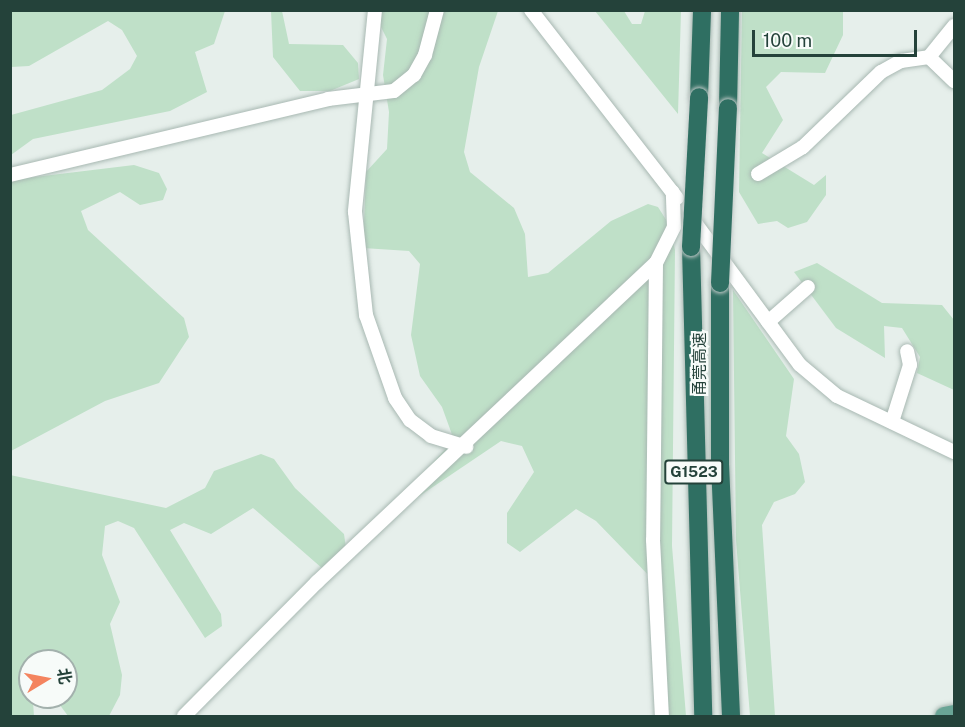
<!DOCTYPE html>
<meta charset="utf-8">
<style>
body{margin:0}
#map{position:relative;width:965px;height:727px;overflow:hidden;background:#e6efeb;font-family:"Public Sans","Noto Sans SC",sans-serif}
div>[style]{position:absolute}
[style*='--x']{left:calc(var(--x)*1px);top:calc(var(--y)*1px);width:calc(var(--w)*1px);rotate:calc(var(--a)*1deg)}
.green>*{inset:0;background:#bfe0c8}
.roads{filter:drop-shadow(0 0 2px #a8b8b2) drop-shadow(0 0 2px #a8b8b2)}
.minor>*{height:14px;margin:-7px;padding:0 7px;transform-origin:7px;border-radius:7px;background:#fff}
.major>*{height:18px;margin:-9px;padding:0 9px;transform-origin:9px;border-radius:9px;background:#6aa596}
.highway>*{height:18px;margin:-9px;padding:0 9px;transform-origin:9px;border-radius:9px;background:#2f6f62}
.bridges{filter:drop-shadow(0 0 2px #c2cac8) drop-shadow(0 0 2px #c2cac8)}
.highway-bridge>*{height:18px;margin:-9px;padding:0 9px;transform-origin:9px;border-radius:9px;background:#2f6f62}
span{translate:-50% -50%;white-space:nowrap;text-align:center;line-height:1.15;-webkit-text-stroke:4.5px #f7fbf9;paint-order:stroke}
.shield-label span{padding:2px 4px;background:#f7fbf9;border:2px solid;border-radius:4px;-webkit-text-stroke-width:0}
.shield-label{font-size:15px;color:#24423a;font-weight:700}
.street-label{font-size:16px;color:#24423a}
.frame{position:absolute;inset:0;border:12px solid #24423a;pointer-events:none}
.north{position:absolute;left:18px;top:649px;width:60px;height:60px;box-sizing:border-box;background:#f7fbf9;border:2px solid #a3b1ad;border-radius:50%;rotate:80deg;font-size:16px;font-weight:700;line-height:24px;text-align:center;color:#24423a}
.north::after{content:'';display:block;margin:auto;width:21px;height:27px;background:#f4845f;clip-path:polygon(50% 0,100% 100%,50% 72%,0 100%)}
.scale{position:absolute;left:752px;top:30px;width:165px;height:27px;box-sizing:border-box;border:3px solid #24423a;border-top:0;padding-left:8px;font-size:18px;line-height:21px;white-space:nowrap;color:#24423a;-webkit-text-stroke:4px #f7fbf9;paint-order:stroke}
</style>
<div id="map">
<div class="green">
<div style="clip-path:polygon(11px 10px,225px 10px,225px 11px,214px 44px,195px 52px,207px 92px,170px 111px,33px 139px,11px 155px,11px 115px,102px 90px,130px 69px,137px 56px,122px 30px,108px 21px,29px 66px,11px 67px)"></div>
<div style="clip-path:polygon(271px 11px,282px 11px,289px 44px,343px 45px,358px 63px,359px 79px,330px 91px,300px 91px,273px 57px)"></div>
<div style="clip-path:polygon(373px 11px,498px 11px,479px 67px,464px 152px,470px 172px,514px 208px,525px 234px,528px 277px,548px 273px,611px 221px,648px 204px,658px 207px,670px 226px,675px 250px,672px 546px,686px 716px,668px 716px,656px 583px,596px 521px,576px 509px,520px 552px,507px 543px,507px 513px,534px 472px,522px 446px,501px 441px,418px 497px,421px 475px,454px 440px,442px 407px,420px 376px,411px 335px,420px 264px,409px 251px,363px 248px,366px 172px,387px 149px,389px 112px,383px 75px,387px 39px)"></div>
<div style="clip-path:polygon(595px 11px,624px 11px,632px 24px,641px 24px,645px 11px,681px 11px,678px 114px)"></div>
<div style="clip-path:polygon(742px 11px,843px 11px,843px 35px,825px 73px,781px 72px,766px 87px,783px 120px,762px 153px,814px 185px,826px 175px,826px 195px,807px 222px,788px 228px,777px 221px,758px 224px,739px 192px)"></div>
<div style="clip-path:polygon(134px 165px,159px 173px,167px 189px,163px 200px,140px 205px,120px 192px,81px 211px,88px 230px,184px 318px,189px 337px,159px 383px,105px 401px,11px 451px,10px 180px)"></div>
<div style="clip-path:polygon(817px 263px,882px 303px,942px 305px,954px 320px,954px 390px,917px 373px,920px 357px,902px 328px,884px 326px,885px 358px,836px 328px,794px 272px)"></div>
<div style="clip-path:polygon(733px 290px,794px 379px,786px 436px,799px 454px,805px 482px,795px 494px,774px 502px,762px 525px,775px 716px,750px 716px,736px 540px)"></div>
<div style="clip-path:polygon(261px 454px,274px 459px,295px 488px,344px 534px,346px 548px,323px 569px,253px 508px,211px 534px,184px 523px,170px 530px,221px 614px,222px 626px,205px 638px,134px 528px,118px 521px,105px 526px,102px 555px,120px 602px,110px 624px,122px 675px,120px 695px,109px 716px,68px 716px,54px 697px,66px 697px,66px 661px,30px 661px,34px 716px,11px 716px,10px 475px,166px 508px,205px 488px,214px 471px)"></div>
</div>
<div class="roads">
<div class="minor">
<div style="--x:375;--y:10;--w:203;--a:95.7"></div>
<div style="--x:355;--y:212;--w:104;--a:83.9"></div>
<div style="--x:366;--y:315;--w:88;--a:70.7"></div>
<div style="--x:395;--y:398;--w:27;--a:56"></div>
<div style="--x:410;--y:420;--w:26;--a:37"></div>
<div style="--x:431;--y:436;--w:37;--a:17"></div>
<div style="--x:531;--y:10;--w:238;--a:52.2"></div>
<div style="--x:929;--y:57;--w:40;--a:-51"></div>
<div style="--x:758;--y:174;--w:52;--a:-31"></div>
<div style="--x:803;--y:147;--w:108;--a:-43.9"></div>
<div style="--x:881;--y:72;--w:23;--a:-29"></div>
<div style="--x:901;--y:61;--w:28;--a:-8"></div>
<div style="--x:929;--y:57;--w:35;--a:44"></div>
<div style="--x:10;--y:175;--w:327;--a:-13.4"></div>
<div style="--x:328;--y:99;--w:66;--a:-6.9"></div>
<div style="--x:394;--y:91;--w:26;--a:-39"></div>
<div style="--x:414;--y:75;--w:23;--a:-61"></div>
<div style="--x:425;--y:55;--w:47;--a:-75.1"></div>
<div style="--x:690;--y:216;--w:185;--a:53.6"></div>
<div style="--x:800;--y:365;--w:48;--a:40"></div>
<div style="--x:837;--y:396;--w:130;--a:25.6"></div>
<div style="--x:656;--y:263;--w:277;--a:90.6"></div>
<div style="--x:653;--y:540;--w:176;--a:87.1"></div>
<div style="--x:768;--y:322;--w:53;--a:-41.2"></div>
<div style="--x:892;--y:422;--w:60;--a:-72.5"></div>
<div style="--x:910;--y:365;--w:14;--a:-102"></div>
<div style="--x:184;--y:716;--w:189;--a:-45.2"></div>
<div style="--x:317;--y:582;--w:465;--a:-43.3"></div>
<div style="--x:656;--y:263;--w:40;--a:-63.4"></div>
<div style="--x:674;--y:227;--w:35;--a:-92"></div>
</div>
<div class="major">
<div style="--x:944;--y:716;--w:10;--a:-11"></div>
</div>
<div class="highway">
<div style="--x:699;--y:97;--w:87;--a:-88"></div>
<div style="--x:728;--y:108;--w:98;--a:-88.8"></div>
<div style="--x:691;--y:247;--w:469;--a:88.5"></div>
<div style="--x:720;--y:283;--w:181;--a:90"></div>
<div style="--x:720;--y:464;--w:252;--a:87.5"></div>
</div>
</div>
<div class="bridges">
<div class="highway-bridge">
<div style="--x:691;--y:247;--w:150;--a:-86.9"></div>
<div style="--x:720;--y:283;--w:175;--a:-87.4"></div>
</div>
</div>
<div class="shield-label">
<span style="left:694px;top:472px">G1523</span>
</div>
<div class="street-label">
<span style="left:700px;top:364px;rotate:-90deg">甬莞高速</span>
</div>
<div class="frame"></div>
<div class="north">北</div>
<div class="scale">100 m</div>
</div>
